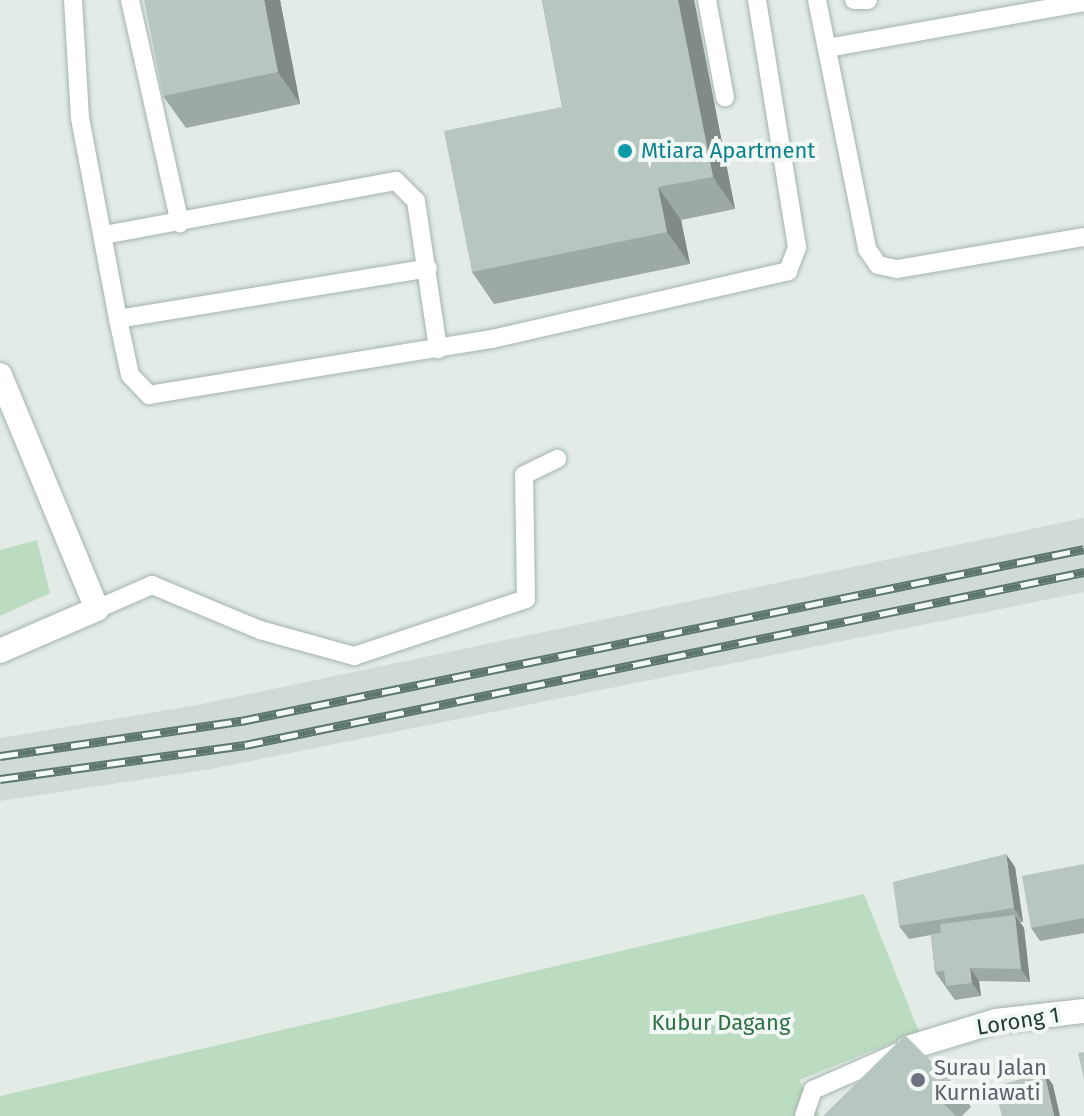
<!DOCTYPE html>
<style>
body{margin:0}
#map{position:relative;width:1084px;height:1116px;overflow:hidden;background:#e2ebe6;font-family:"Fira Sans",sans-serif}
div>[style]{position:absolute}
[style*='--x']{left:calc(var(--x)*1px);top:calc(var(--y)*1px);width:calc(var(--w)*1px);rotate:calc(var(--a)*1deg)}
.built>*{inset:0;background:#d0dbd5}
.green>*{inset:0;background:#bcdcc2}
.roads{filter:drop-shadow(0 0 2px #a5b3ad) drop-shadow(0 0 2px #a5b3ad)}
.lane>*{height:18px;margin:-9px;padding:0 9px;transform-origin:9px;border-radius:9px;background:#fff}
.street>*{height:24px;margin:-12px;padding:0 12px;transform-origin:12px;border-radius:12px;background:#fff}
.rail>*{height:9px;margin-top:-4.5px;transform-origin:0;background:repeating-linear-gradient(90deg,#f2f8f5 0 18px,#5d776e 0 36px);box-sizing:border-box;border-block:2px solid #5d776e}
.wall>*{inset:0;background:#9daaa4}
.shaded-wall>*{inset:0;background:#808b86}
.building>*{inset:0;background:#b7c6bf}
.dots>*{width:22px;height:22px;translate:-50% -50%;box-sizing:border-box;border:4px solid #f2f8f5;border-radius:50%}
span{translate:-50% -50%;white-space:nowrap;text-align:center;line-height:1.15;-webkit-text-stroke:8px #f2f8f5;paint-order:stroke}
.culture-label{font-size:22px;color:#0d838f}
.left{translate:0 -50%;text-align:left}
.street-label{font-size:22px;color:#233c33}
.park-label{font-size:22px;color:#2f7143}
.worship-label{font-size:22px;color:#5b616d}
</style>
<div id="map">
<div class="built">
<div style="clip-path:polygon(1084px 518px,1084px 592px,211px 769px,0 801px,0 738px,197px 705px)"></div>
</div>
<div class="green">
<div style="clip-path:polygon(37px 540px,50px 593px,0 616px,0 550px)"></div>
<div style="clip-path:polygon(864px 894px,919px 1032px,799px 1080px,820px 1116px,0 1116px,0 1096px)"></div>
</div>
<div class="roads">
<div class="lane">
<div style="--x:73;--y:0;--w:118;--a:86.6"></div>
<div style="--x:80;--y:118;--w:205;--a:79.3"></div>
<div style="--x:118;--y:319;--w:57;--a:77.9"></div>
<div style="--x:130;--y:375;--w:28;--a:46"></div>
<div style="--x:149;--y:395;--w:348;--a:-9.3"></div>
<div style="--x:492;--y:339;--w:304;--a:-12.9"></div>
<div style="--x:788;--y:271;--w:26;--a:-69"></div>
<div style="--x:797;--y:247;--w:250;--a:-99.2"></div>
<div style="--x:130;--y:0;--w:229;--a:77.4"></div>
<div style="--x:707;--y:0;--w:99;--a:79.5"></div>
<div style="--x:817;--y:0;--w:254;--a:78.6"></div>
<div style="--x:867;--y:249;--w:19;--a:55"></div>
<div style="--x:878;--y:265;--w:19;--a:12"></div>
<div style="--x:897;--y:269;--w:190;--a:-9.7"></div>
<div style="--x:854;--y:0;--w:14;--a:0"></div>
<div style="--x:827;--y:48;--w:261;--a:-10.1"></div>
<div style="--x:104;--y:235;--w:297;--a:-10.5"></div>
<div style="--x:396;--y:181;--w:28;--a:45"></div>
<div style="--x:416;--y:201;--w:150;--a:81.5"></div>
<div style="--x:118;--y:319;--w:314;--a:-9.3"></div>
<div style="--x:97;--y:609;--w:60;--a:-23.6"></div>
<div style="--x:152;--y:585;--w:117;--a:22.6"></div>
<div style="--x:260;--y:630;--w:98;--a:15.5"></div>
<div style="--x:354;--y:656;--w:181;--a:-18.3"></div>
<div style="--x:526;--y:599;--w:124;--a:-90.9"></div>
<div style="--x:524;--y:475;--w:37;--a:-26"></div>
<div style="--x:804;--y:1116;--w:28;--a:-71"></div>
<div style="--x:813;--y:1090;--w:94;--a:-23.8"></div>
</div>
<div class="street">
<div style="--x:0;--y:375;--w:253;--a:67.5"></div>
<div style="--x:97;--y:609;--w:106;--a:156.6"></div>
<div style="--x:908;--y:1048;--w:92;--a:-17.1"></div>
<div style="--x:996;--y:1021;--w:89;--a:-6.5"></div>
</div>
</div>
<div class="rail">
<div style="--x:0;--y:756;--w:244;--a:-8.3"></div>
<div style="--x:241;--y:721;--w:860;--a:-11.53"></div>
<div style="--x:0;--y:779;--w:247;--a:-7.9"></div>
<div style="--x:245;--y:745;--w:857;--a:-11.65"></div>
</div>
<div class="wall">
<div style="clip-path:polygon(280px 0,300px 104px,186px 128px,163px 96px)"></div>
<div style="clip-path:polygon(542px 0,694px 0,735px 209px,681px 220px,690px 264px,494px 304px,472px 272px,562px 107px)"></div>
<div style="clip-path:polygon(1084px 864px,1084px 933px,1040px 941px,1031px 928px)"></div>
<div style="clip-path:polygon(1015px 867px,1023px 922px,1020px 922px,1024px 928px,1030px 982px,979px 981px,981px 996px,955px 1000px,935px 972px,931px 935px,909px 939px,899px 926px)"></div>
<div style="clip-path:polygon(958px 1088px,971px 1107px,962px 1116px,823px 1116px)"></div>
</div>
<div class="shaded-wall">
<div style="clip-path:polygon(264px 0,280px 0,300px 104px,278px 72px)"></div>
<div style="clip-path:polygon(678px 0,694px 0,735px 209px,713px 177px)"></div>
<div style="clip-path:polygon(658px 187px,681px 220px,690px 264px,667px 232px)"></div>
<div style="clip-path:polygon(1006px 854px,1015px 867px,1023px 922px,1014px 908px)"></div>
<div style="clip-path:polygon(1015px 915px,1024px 928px,1030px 982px,1021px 969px)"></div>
<div style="clip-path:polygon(970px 968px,979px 981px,981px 996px,972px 983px)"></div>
<div style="clip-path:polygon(1044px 1072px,1053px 1085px,1060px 1116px,1054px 1116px)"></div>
</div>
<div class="building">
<div style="clip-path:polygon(144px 0,264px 0,278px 72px,163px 96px)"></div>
<div style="clip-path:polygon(542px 0,678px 0,713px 177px,658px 187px,667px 232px,472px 272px,444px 131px,562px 107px)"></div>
<div style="clip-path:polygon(1006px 854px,1014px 908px,899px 926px,893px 882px)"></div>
<div style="clip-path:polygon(1084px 864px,1084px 918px,1031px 928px,1022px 876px)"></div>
<div style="clip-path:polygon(1015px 915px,1021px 969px,970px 968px,972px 983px,946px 986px,944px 971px,935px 972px,931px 934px,941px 933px,940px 924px)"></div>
<div style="clip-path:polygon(905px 1035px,958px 1088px,943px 1103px,956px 1116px,823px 1116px)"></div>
<div style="clip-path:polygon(1084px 1052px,1084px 1079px,1078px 1053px)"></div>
<div style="clip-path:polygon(1044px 1072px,1054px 1116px,1002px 1116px,994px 1087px)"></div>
</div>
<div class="dots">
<div style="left:625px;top:151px;background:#0f9aa8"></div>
<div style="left:918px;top:1080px;background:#6b7280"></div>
</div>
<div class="culture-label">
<span class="left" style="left:641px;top:151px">Mtiara Apartment</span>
</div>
<div class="street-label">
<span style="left:1018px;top:1021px;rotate:-9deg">Lorong 1</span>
</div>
<div class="park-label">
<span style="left:721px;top:1023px">Kubur Dagang</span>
</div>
<div class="worship-label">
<span class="left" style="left:934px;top:1080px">Surau Jalan<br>Kurniawati</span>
</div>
</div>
